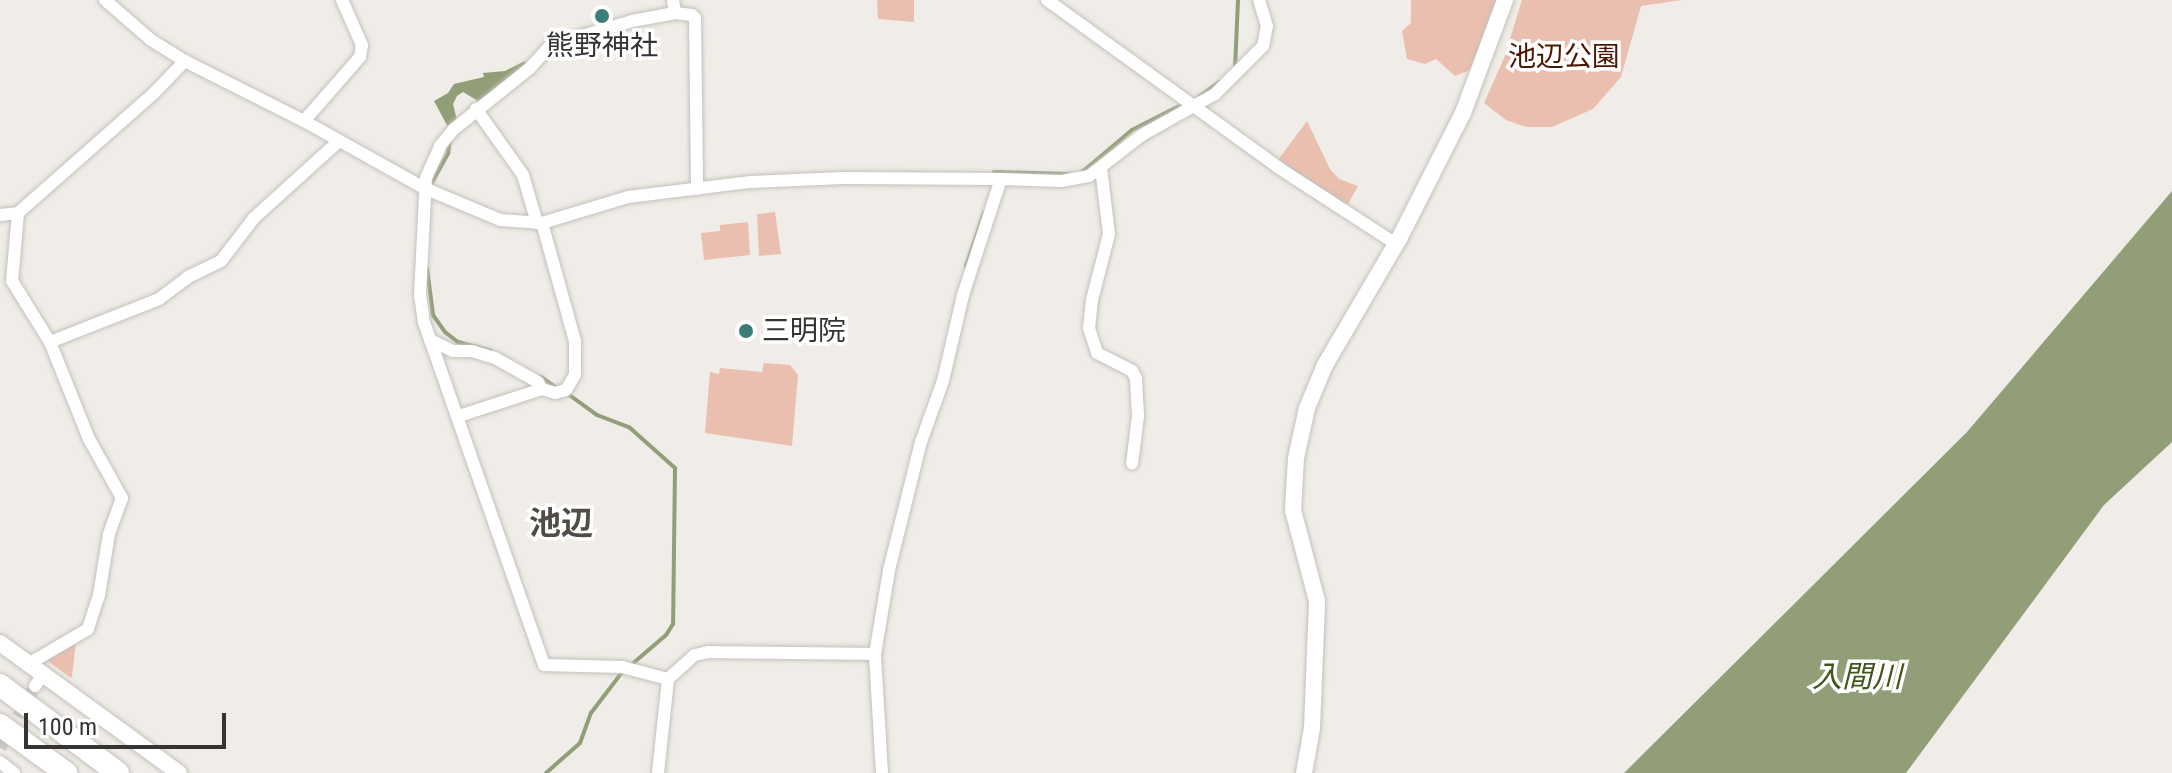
<!DOCTYPE html>
<meta charset="utf-8">
<style>
body{margin:0}
#map{position:relative;width:2172px;height:773px;overflow:hidden;background:#f0ede8;font-family:"Roboto Condensed","Noto Sans JP",sans-serif}
div>[style]{position:absolute}
[style*='--x']{left:calc(var(--x)*1px);top:calc(var(--y)*1px);width:calc(var(--w)*1px);rotate:calc(var(--a)*1deg)}
.green>*{inset:0;background:#ebbfaf}
.water>*{inset:0;background:#919e77}
.stream>*{height:4px;margin:-2px;padding:0 2px;transform-origin:2px;border-radius:2px;background:#919e77}
.minor-tunnel>*{height:12px;margin-top:-6px;transform-origin:0;background:repeating-linear-gradient(90deg,#cbc8c4 0 12px,transparent 0 18px)}
.roads{filter:drop-shadow(0 0 2px #c3c1bb) drop-shadow(0 0 2px #c3c1bb)}
.minor>*{height:12px;margin:-6px;padding:0 6px;transform-origin:6px;border-radius:6px;background:#fff}
.tertiary>*{height:16px;margin:-8px;padding:0 8px;transform-origin:8px;border-radius:8px;background:#fff}
.motorway>*{height:22px;margin:-11px;padding:0 11px;transform-origin:11px;border-radius:11px;background:#fff}
.dots>*{width:22px;height:22px;translate:-50% -50%;box-sizing:border-box;border:4px solid #fff;border-radius:50%}
span{translate:-50% -50%;white-space:nowrap;text-align:center;line-height:1.15;-webkit-text-stroke:7px #fff;paint-order:stroke}
.poi-label{font-size:28px;color:#353432}
.left{translate:0 -50%;text-align:left}
.park-label{font-size:28px;color:#4c1701}
.water-label{font-size:30px;color:#455519;font-style:italic}
.quarter-label{font-size:32px;color:#504d49;font-weight:700}
.scale{position:absolute;left:24px;top:713px;width:202px;height:36px;box-sizing:border-box;border:4px solid #353432;border-top:0;padding-left:10px;font-size:24px;line-height:28px;white-space:nowrap;color:#353432;-webkit-text-stroke:6px #fff;paint-order:stroke}
</style>
<div id="map">
<div class="green">
<div style="clip-path:polygon(877px 0,914px 0,914px 22px,878px 19px)"></div>
<div style="clip-path:polygon(1411px 0,1496px 0,1477px 61px,1470px 70px,1455px 76px,1436px 59px,1425px 64px,1407px 59px,1402px 31px,1411px 23px)"></div>
<div style="clip-path:polygon(1522px 0,1682px 0,1641px 6px,1621px 77px,1593px 109px,1552px 127px,1526px 127px,1506px 120px,1484px 103px,1504px 58px)"></div>
<div style="clip-path:polygon(1307px 121px,1330px 169px,1339px 179px,1358px 186px,1348px 204px,1341px 203px,1278px 160px)"></div>
<div style="clip-path:polygon(775px 212px,781px 254px,759px 256px,757px 214px)"></div>
<div style="clip-path:polygon(748px 222px,750px 255px,704px 260px,701px 233px,720px 231px,720px 225px)"></div>
<div style="clip-path:polygon(764px 363px,790px 365px,798px 375px,792px 446px,705px 433px,710px 372px,719px 374px,720px 368px,762px 372px)"></div>
<div style="clip-path:polygon(76px 642px,72px 676px,71px 678px,45px 659px)"></div>
</div>
<div class="water">
<div style="clip-path:polygon(525px 61px,526px 66px,478px 101px,463px 92px,457px 96px,453px 104px,457px 120px,448px 127px,434px 101px,448px 93px,454px 84px,484px 77px,483px 73px,505px 71px)"></div>
<div style="clip-path:polygon(2172px 191px,2172px 442px,2104px 505px,1906px 773px,1624px 773px,1967px 432px)"></div>
</div>
<div class="stream">
<div style="--x:1235;--y:69;--w:69;--a:-87.5"></div>
<div style="--x:1200;--y:96;--w:24;--a:-36"></div>
<div style="--x:994;--y:172;--w:74;--a:1.5"></div>
<div style="--x:1081;--y:173;--w:67;--a:-40.1"></div>
<div style="--x:1132;--y:130;--w:59;--a:-27"></div>
<div style="--x:430;--y:186;--w:38;--a:-61"></div>
<div style="--x:448;--y:153;--w:13;--a:-81"></div>
<div style="--x:966;--y:266;--w:56;--a:-71.2"></div>
<div style="--x:427;--y:268;--w:47;--a:82.7"></div>
<div style="--x:433;--y:315;--w:21;--a:55"></div>
<div style="--x:445;--y:332;--w:16;--a:38"></div>
<div style="--x:458;--y:342;--w:34;--a:15"></div>
<div style="--x:541;--y:377;--w:19;--a:35"></div>
<div style="--x:568;--y:394;--w:36;--a:36"></div>
<div style="--x:597;--y:415;--w:34;--a:21"></div>
<div style="--x:629;--y:427;--w:62;--a:41.7"></div>
<div style="--x:675;--y:468;--w:156;--a:90.7"></div>
<div style="--x:673;--y:624;--w:13;--a:122"></div>
<div style="--x:666;--y:635;--w:48;--a:139.3"></div>
<div style="--x:546;--y:773;--w:45;--a:-41.4"></div>
<div style="--x:580;--y:743;--w:32;--a:-70"></div>
<div style="--x:591;--y:713;--w:53;--a:-52.7"></div>
</div>
<div class="minor-tunnel">
<div style="--x:0;--y:748;--w:71;--a:-60.6"></div>
</div>
<div class="roads">
<div class="minor">
<div style="--x:105;--y:0;--w:61;--a:41"></div>
<div style="--x:151;--y:40;--w:40;--a:32"></div>
<div style="--x:185;--y:61;--w:133;--a:26.8"></div>
<div style="--x:304;--y:121;--w:137;--a:29.2"></div>
<div style="--x:424;--y:188;--w:82;--a:22.8"></div>
<div style="--x:500;--y:220;--w:42;--a:4.1"></div>
<div style="--x:542;--y:223;--w:90;--a:-16.8"></div>
<div style="--x:628;--y:197;--w:124;--a:-7"></div>
<div style="--x:751;--y:182;--w:92;--a:-2.5"></div>
<div style="--x:843;--y:178;--w:158;--a:0.4"></div>
<div style="--x:673;--y:0;--w:13;--a:81"></div>
<div style="--x:675;--y:13;--w:17;--a:7"></div>
<div style="--x:692;--y:15;--w:4;--a:45"></div>
<div style="--x:695;--y:18;--w:171;--a:89.3"></div>
<div style="--x:1047;--y:0;--w:286;--a:35.9"></div>
<div style="--x:1279;--y:168;--w:140;--a:33"></div>
<div style="--x:476;--y:109;--w:81;--a:54.5"></div>
<div style="--x:523;--y:175;--w:50;--a:73.7"></div>
<div style="--x:304;--y:121;--w:85;--a:-48.8"></div>
<div style="--x:360;--y:57;--w:12;--a:-81"></div>
<div style="--x:362;--y:45;--w:49;--a:-114"></div>
<div style="--x:1101;--y:168;--w:66;--a:83.1"></div>
<div style="--x:1109;--y:234;--w:68;--a:104.4"></div>
<div style="--x:1092;--y:300;--w:28;--a:96"></div>
<div style="--x:1089;--y:328;--w:26;--a:72"></div>
<div style="--x:1097;--y:353;--w:39;--a:27"></div>
<div style="--x:1132;--y:371;--w:8;--a:60"></div>
<div style="--x:1136;--y:378;--w:38;--a:87"></div>
<div style="--x:1138;--y:416;--w:48;--a:97.1"></div>
<div style="--x:18;--y:213;--w:68;--a:95"></div>
<div style="--x:12;--y:281;--w:72;--a:58.1"></div>
<div style="--x:50;--y:342;--w:105;--a:68.1"></div>
<div style="--x:89;--y:439;--w:68;--a:60.8"></div>
<div style="--x:122;--y:498;--w:38;--a:110"></div>
<div style="--x:109;--y:534;--w:62;--a:99.3"></div>
<div style="--x:99;--y:595;--w:36;--a:108"></div>
<div style="--x:88;--y:629;--w:71;--a:149.5"></div>
<div style="--x:0;--y:215;--w:18;--a:-6"></div>
<div style="--x:18;--y:213;--w:181;--a:-41.4"></div>
<div style="--x:154;--y:93;--w:45;--a:-45.9"></div>
<div style="--x:430;--y:340;--w:25;--a:26"></div>
<div style="--x:453;--y:351;--w:19;--a:0"></div>
<div style="--x:472;--y:351;--w:24;--a:17"></div>
<div style="--x:495;--y:358;--w:49;--a:29.2"></div>
<div style="--x:538;--y:382;--w:8;--a:60"></div>
<div style="--x:542;--y:389;--w:14;--a:17"></div>
<div style="--x:555;--y:393;--w:11;--a:-15"></div>
<div style="--x:566;--y:390;--w:17;--a:-59"></div>
<div style="--x:575;--y:375;--w:34;--a:-90"></div>
<div style="--x:575;--y:341;--w:123;--a:-105.6"></div>
<div style="--x:50;--y:342;--w:117;--a:-21.5"></div>
<div style="--x:159;--y:299;--w:36;--a:-37"></div>
<div style="--x:188;--y:277;--w:37;--a:-26"></div>
<div style="--x:221;--y:261;--w:54;--a:-52.5"></div>
<div style="--x:254;--y:218;--w:115;--a:-42.2"></div>
<div style="--x:459;--y:416;--w:87;--a:-18"></div>
<div style="--x:668;--y:679;--w:48;--a:-165.4"></div>
<div style="--x:622;--y:667;--w:78;--a:-178.5"></div>
<div style="--x:544;--y:665;--w:362;--a:-109.3"></div>
<div style="--x:424;--y:323;--w:28;--a:-98"></div>
<div style="--x:420;--y:295;--w:117;--a:-87.1"></div>
<div style="--x:426;--y:178;--w:35;--a:-66"></div>
<div style="--x:440;--y:146;--w:22;--a:-51"></div>
<div style="--x:454;--y:129;--w:97;--a:-38.8"></div>
<div style="--x:530;--y:68;--w:31;--a:-48"></div>
<div style="--x:551;--y:45;--w:84;--a:-16.5"></div>
<div style="--x:632;--y:21;--w:44;--a:-10.5"></div>
<div style="--x:35;--y:686;--w:12;--a:-55"></div>
<div style="--x:0;--y:762;--w:18;--a:38"></div>
<div style="--x:658;--y:773;--w:95;--a:-83.9"></div>
<div style="--x:668;--y:679;--w:36;--a:-42"></div>
<div style="--x:695;--y:655;--w:13;--a:-13"></div>
<div style="--x:708;--y:652;--w:167;--a:0.7"></div>
<div style="--x:882;--y:773;--w:119;--a:-93.4"></div>
<div style="--x:875;--y:654;--w:85;--a:-80.5"></div>
<div style="--x:889;--y:570;--w:132;--a:-76"></div>
<div style="--x:921;--y:442;--w:65;--a:-70.2"></div>
<div style="--x:943;--y:381;--w:88;--a:-76.9"></div>
<div style="--x:963;--y:295;--w:122;--a:-71.9"></div>
<div style="--x:1001;--y:179;--w:60;--a:1.9"></div>
<div style="--x:1061;--y:181;--w:28;--a:-10"></div>
<div style="--x:1089;--y:176;--w:67;--a:-37.7"></div>
<div style="--x:1142;--y:135;--w:84;--a:-29.3"></div>
<div style="--x:1215;--y:94;--w:68;--a:-45"></div>
<div style="--x:1263;--y:46;--w:20;--a:-79"></div>
<div style="--x:1267;--y:26;--w:27;--a:-107"></div>
</div>
<div class="tertiary">
<div style="--x:0;--y:643;--w:221;--a:36"></div>
<div style="--x:1304;--y:773;--w:46;--a:-79.9"></div>
<div style="--x:1312;--y:728;--w:127;--a:-87.7"></div>
<div style="--x:1317;--y:601;--w:94;--a:-104.8"></div>
<div style="--x:1293;--y:510;--w:52;--a:-86.7"></div>
<div style="--x:1296;--y:458;--w:51;--a:-77.6"></div>
<div style="--x:1307;--y:408;--w:47;--a:-67.3"></div>
<div style="--x:1325;--y:365;--w:148;--a:-59.6"></div>
<div style="--x:1400;--y:237;--w:139;--a:-63.1"></div>
<div style="--x:1463;--y:113;--w:121;--a:-69.6"></div>
</div>
<div class="motorway">
<div style="--x:0;--y:685;--w:147;--a:36.7"></div>
<div style="--x:0;--y:725;--w:82;--a:36"></div>
</div>
</div>
<div class="dots">
<div style="left:602px;top:16px;background:#397f76"></div>
<div style="left:746px;top:331px;background:#397f76"></div>
</div>
<div class="poi-label">
<span style="left:602px;top:46px">熊野神社</span>
<span class="left" style="left:762px;top:331px">三明院</span>
</div>
<div class="park-label">
<span style="left:1564px;top:57px">池辺公園</span>
</div>
<div class="water-label">
<span style="left:1857px;top:677px">入間川</span>
</div>
<div class="quarter-label">
<span style="left:561px;top:523px">池辺</span>
</div>
<div class="scale">100 m</div>
</div>
